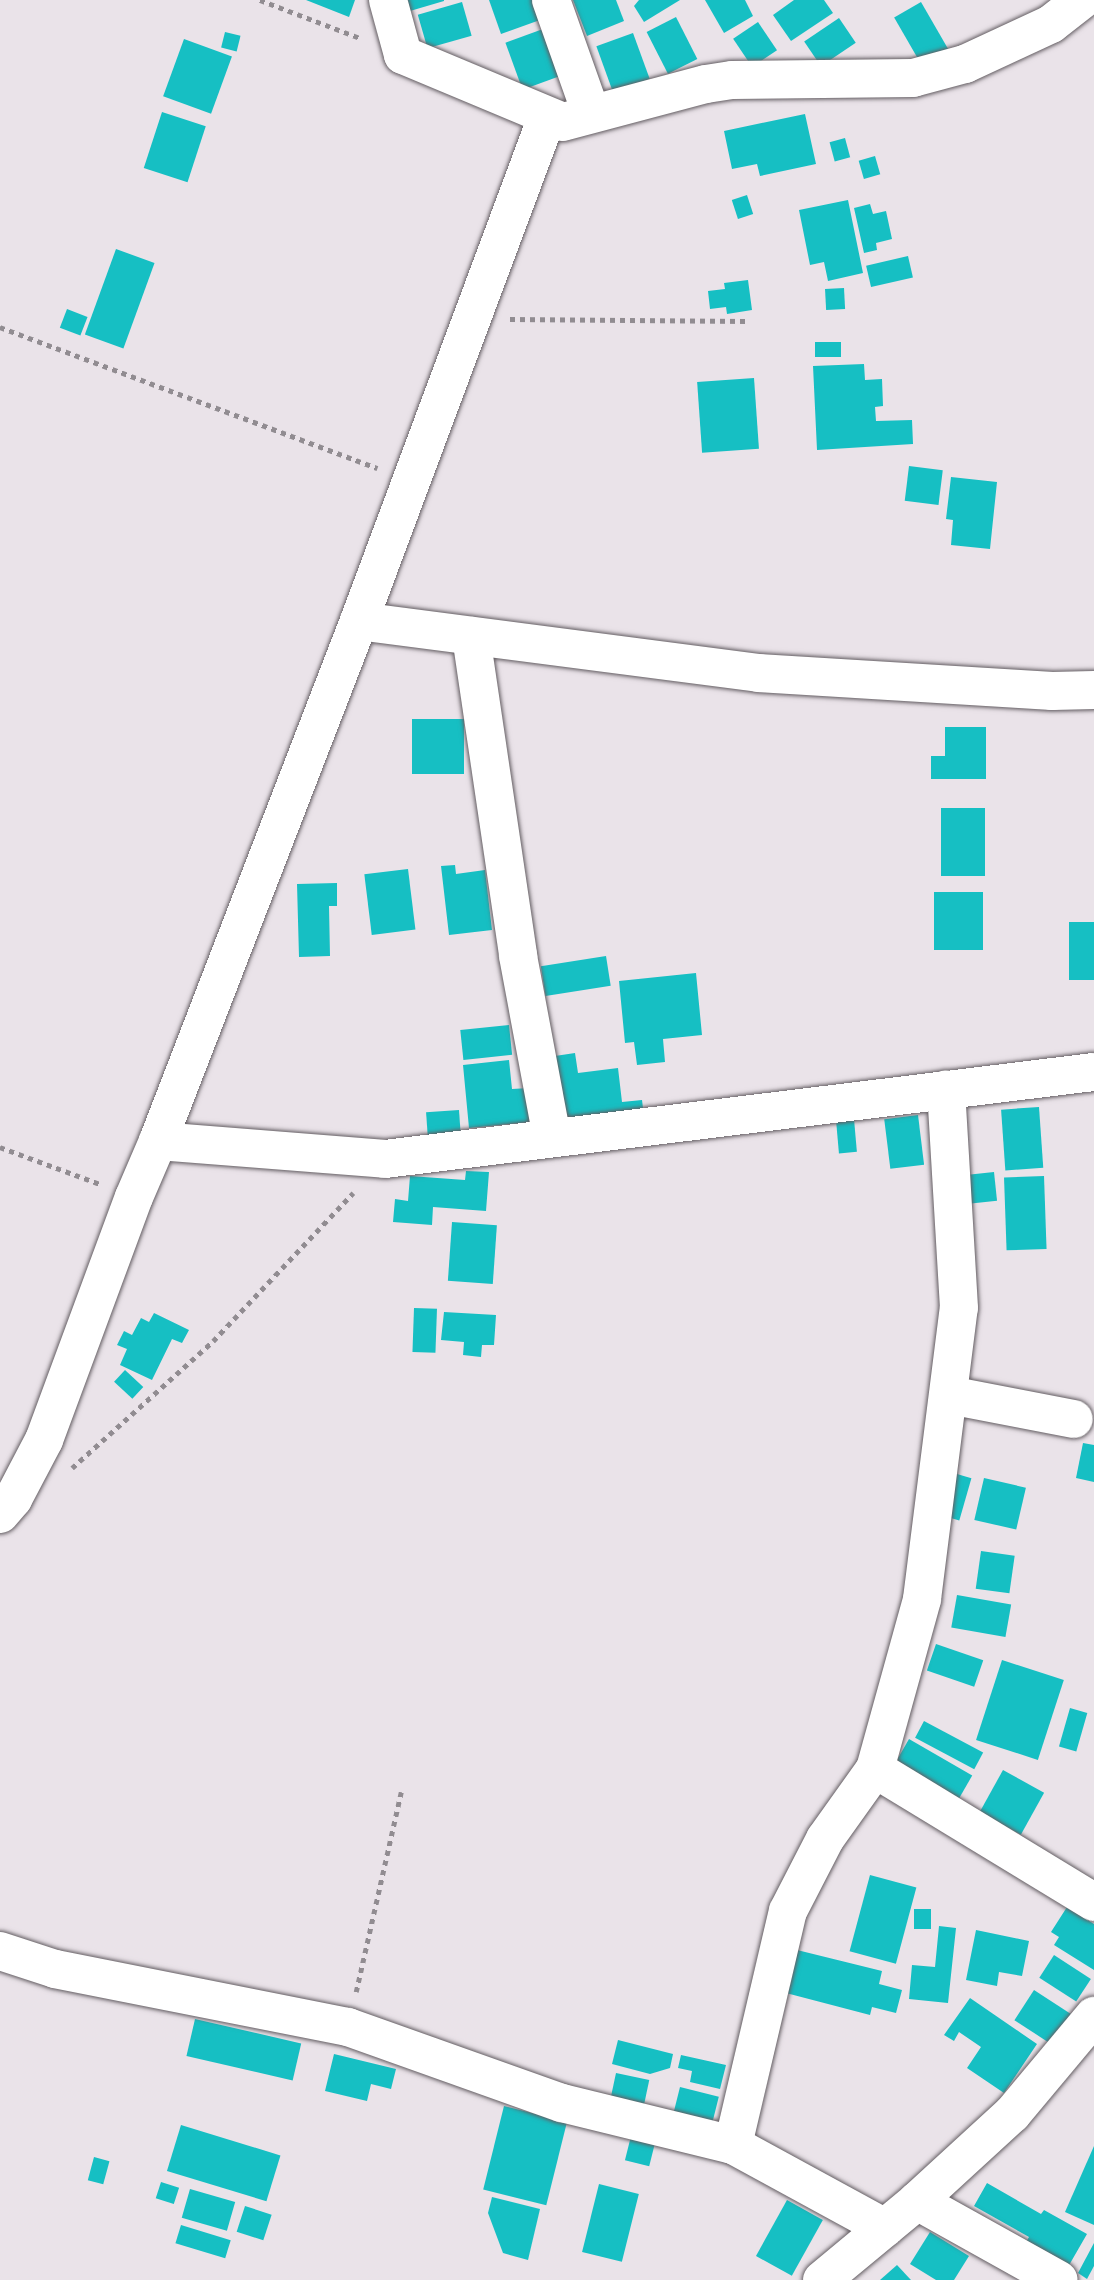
<!DOCTYPE html>
<style>
body{margin:0}
#map{position:relative;width:1094px;height:2280px;overflow:hidden;background:#eae3e9;font-family:"Noto Sans",sans-serif}
div>[style]{position:absolute}
[style*='--x']{left:calc(var(--x)*1px);top:calc(var(--y)*1px);width:calc(var(--w)*1px);rotate:calc(var(--a)*1deg)}
.building>*{inset:0;background:#16bfc3;transform-origin:0 0}
.path>*{height:4.5px;margin-top:-2.25px;transform-origin:0;background:repeating-linear-gradient(90deg,#918c91 0 5px,transparent 0 10px)}
.roads{filter:drop-shadow(0 0 2px #635d62) drop-shadow(0 0 2px #635d62)}
.minor>*{height:38px;margin:-19px;padding:0 19px;transform-origin:19px;border-radius:19px;background:#fff}
span{translate:-50% -50%;white-space:nowrap;text-align:center;line-height:1.15;-webkit-text-stroke:7px #eae3e9;paint-order:stroke}
</style>
<div id="map">
<div class="building">
<div style="clip-path:polygon(306px 0,355px 0,349px 17px)"></div>
<div style="clip-path:polygon(406px 0,444px 0,444px 1px,410px 11px)"></div>
<div style="clip-path:polygon(489px 0,533px 0,540px 20px,501px 34px)"></div>
<div style="clip-path:polygon(573px 0,616px 0,624px 21px,587px 36px)"></div>
<div style="clip-path:polygon(639px 0,680px 0,644px 22px,634px 6px)"></div>
<div style="clip-path:polygon(705px 0,745px 0,753px 16px,724px 33px)"></div>
<div style="clip-path:polygon(794px 0,824px 0,833px 13px,791px 41px,773px 15px)"></div>
<div style="left:462px;top:2px;width:35px;height:46px;rotate:74deg"></div>
<div style="left:921px;top:2px;width:56px;height:31px;rotate:60deg"></div>
<div style="left:676px;top:17px;width:47px;height:33px;rotate:63deg"></div>
<div style="left:839px;top:18px;width:30px;height:42px;rotate:56deg"></div>
<div style="left:758px;top:22px;width:34px;height:30px;rotate:56deg"></div>
<div style="left:543px;top:29px;width:50px;height:40px;rotate:70deg"></div>
<div style="left:225px;top:32px;width:16px;height:16px;rotate:14deg"></div>
<div style="left:633px;top:33px;width:49px;height:39px;rotate:70deg"></div>
<div style="left:184px;top:39px;width:51px;height:61px;rotate:20deg"></div>
<div style="left:162px;top:112px;width:46px;height:59px;rotate:18deg"></div>
<div style="clip-path:polygon(805px 114px,816px 164px,760px 176px,757px 164px,732px 169px,724px 131px)"></div>
<div style="left:845px;top:138px;width:20px;height:16px;rotate:75deg"></div>
<div style="left:875px;top:156px;width:19px;height:17px;rotate:74deg"></div>
<div style="left:747px;top:195px;width:20px;height:16px;rotate:72deg"></div>
<div style="clip-path:polygon(848px 200px,863px 273px,828px 281px,824px 262px,810px 265px,799px 210px)"></div>
<div style="clip-path:polygon(870px 204px,873px 214px,886px 211px,892px 239px,876px 243px,877px 250px,864px 253px,854px 208px)"></div>
<div style="left:116px;top:249px;width:41px;height:91px;rotate:20deg"></div>
<div style="left:908px;top:256px;width:22px;height:43px;rotate:77deg"></div>
<div style="clip-path:polygon(748px 280px,752px 310px,727px 314px,726px 307px,710px 309px,708px 291px,725px 289px,724px 283px)"></div>
<div style="left:844px;top:288px;width:21px;height:19px;rotate:87deg"></div>
<div style="left:67px;top:309px;width:22px;height:20px;rotate:21deg"></div>
<div style="left:815px;top:342px;width:26px;height:15px"></div>
<div style="clip-path:polygon(864px 364px,865px 380px,882px 379px,883px 406px,875px 407px,876px 421px,912px 420px,913px 444px,817px 450px,813px 366px)"></div>
<div style="left:754px;top:378px;width:71px;height:57px;rotate:86deg"></div>
<div style="left:909px;top:466px;width:34px;height:35px;rotate:7deg"></div>
<div style="clip-path:polygon(951px 477px,997px 482px,990px 549px,951px 545px,953px 520px,946px 519px)"></div>
<div style="left:412px;top:719px;width:52px;height:55px"></div>
<div style="clip-path:polygon(945px 727px,986px 727px,986px 779px,931px 779px,931px 756px,945px 756px)"></div>
<div style="left:941px;top:808px;width:44px;height:68px"></div>
<div style="clip-path:polygon(455px 865px,456px 874px,485px 870px,492px 930px,449px 935px,441px 866px)"></div>
<div style="left:408px;top:869px;width:61px;height:44px;rotate:83deg"></div>
<div style="clip-path:polygon(337px 883px,337px 906px,329px 906px,330px 956px,299px 957px,297px 884px)"></div>
<div style="left:934px;top:892px;width:49px;height:58px"></div>
<div style="left:1094px;top:922px;width:58px;height:25px;rotate:90deg"></div>
<div style="left:606px;top:956px;width:30px;height:66px;rotate:81deg"></div>
<div style="clip-path:polygon(696px 973px,702px 1035px,663px 1039px,665px 1062px,637px 1065px,634px 1042px,625px 1043px,619px 981px)"></div>
<div style="left:509px;top:1025px;width:30px;height:49px;rotate:84deg"></div>
<div style="clip-path:polygon(575px 1053px,578px 1073px,618px 1068px,622px 1102px,642px 1100px,644px 1116px,563px 1125px,555px 1056px)"></div>
<div style="clip-path:polygon(509px 1060px,512px 1089px,529px 1088px,531px 1122px,469px 1128px,463px 1065px)"></div>
<div style="left:1039px;top:1107px;width:61px;height:38px;rotate:86deg"></div>
<div style="left:459px;top:1110px;width:27px;height:33px;rotate:86deg"></div>
<div style="left:918px;top:1115px;width:50px;height:34px;rotate:83deg"></div>
<div style="left:854px;top:1119px;width:33px;height:18px;rotate:85deg"></div>
<div style="clip-path:polygon(466px 1171px,489px 1172px,486px 1211px,433px 1207px,432px 1225px,393px 1222px,395px 1199px,408px 1201px,410px 1176px,465px 1180px)"></div>
<div style="left:994px;top:1172px;width:29px;height:26px;rotate:84deg"></div>
<div style="left:1044px;top:1176px;width:73px;height:40px;rotate:88deg"></div>
<div style="left:452px;top:1222px;width:45px;height:59px;rotate:4deg"></div>
<div style="left:414px;top:1308px;width:23px;height:44px;rotate:2deg"></div>
<div style="clip-path:polygon(444px 1312px,496px 1315px,494px 1345px,482px 1345px,481px 1357px,463px 1355px,464px 1342px,441px 1340px)"></div>
<div style="clip-path:polygon(154px 1313px,189px 1330px,182px 1343px,172px 1339px,152px 1380px,120px 1365px,127px 1349px,117px 1345px,124px 1331px,132px 1335px,141px 1318px,149px 1322px)"></div>
<div style="left:125px;top:1370px;width:25px;height:16px;rotate:43deg"></div>
<div style="clip-path:polygon(1083px 1443px,1094px 1445px,1094px 1482px,1076px 1478px)"></div>
<div style="left:957px;top:1474px;width:15px;height:44px;rotate:16deg"></div>
<div style="left:984px;top:1478px;width:43px;height:43px;rotate:13deg"></div>
<div style="left:981px;top:1551px;width:34px;height:38px;rotate:8deg"></div>
<div style="left:957px;top:1595px;width:55px;height:33px;rotate:10deg"></div>
<div style="left:936px;top:1644px;width:50px;height:28px;rotate:19deg"></div>
<div style="left:1002px;top:1660px;width:65px;height:84px;rotate:18deg"></div>
<div style="left:1070px;top:1708px;width:18px;height:40px;rotate:16deg"></div>
<div style="left:924px;top:1721px;width:67px;height:19px;rotate:28deg"></div>
<div style="left:909px;top:1739px;width:73px;height:27px;rotate:30deg"></div>
<div style="left:1003px;top:1770px;width:47px;height:48px;rotate:29deg"></div>
<div style="left:870px;top:1875px;width:48px;height:79px;rotate:15deg"></div>
<div style="clip-path:polygon(1067px 1907px,1094px 1924px,1094px 1970px,1054px 1945px,1059px 1937px,1051px 1932px)"></div>
<div style="left:914px;top:1909px;width:17px;height:20px"></div>
<div style="clip-path:polygon(939px 1926px,956px 1928px,948px 2003px,909px 1999px,912px 1965px,935px 1967px)"></div>
<div style="clip-path:polygon(976px 1930px,1029px 1941px,1022px 1976px,999px 1972px,997px 1986px,966px 1980px)"></div>
<div style="clip-path:polygon(797px 1950px,882px 1971px,879px 1984px,902px 1990px,896px 2013px,872px 2007px,870px 2015px,786px 1993px)"></div>
<div style="left:1054px;top:1955px;width:44px;height:27px;rotate:33deg"></div>
<div style="left:1034px;top:1990px;width:44px;height:36px;rotate:33deg"></div>
<div style="clip-path:polygon(970px 1998px,1037px 2044px,1004px 2093px,967px 2068px,981px 2047px,959px 2032px,954px 2041px,944px 2035px)"></div>
<div style="left:195px;top:2019px;width:109px;height:38px;rotate:13deg"></div>
<div style="clip-path:polygon(618px 2040px,673px 2054px,670px 2068px,650px 2074px,612px 2064px)"></div>
<div style="clip-path:polygon(334px 2054px,396px 2069px,391px 2089px,371px 2084px,367px 2101px,325px 2091px)"></div>
<div style="clip-path:polygon(681px 2055px,726px 2065px,720px 2089px,690px 2082px,692px 2071px,678px 2068px)"></div>
<div style="left:616px;top:2073px;width:34px;height:30px;rotate:12deg"></div>
<div style="left:680px;top:2087px;width:40px;height:28px;rotate:14deg"></div>
<div style="left:504px;top:2106px;width:65px;height:86px;rotate:14deg"></div>
<div style="left:181px;top:2125px;width:104px;height:48px;rotate:17deg"></div>
<div style="left:631px;top:2136px;width:25px;height:25px;rotate:14deg"></div>
<div style="clip-path:polygon(1094px 2146px,1094px 2225px,1065px 2212px)"></div>
<div style="left:94px;top:2157px;width:16px;height:24px;rotate:15deg"></div>
<div style="left:161px;top:2182px;width:19px;height:17px;rotate:18deg"></div>
<div style="clip-path:polygon(987px 2183px,1041px 2214px,1044px 2210px,1087px 2234px,1068px 2267px,1025px 2244px,1029px 2237px,974px 2206px)"></div>
<div style="left:599px;top:2184px;width:41px;height:70px;rotate:14deg"></div>
<div style="left:190px;top:2189px;width:47px;height:30px;rotate:16deg"></div>
<div style="clip-path:polygon(492px 2197px,540px 2209px,528px 2260px,503px 2253px,488px 2213px)"></div>
<div style="left:787px;top:2200px;width:41px;height:64px;rotate:29deg"></div>
<div style="left:245px;top:2206px;width:28px;height:27px;rotate:18deg"></div>
<div style="left:181px;top:2225px;width:52px;height:19px;rotate:17deg"></div>
<div style="clip-path:polygon(930px 2232px,969px 2256px,954px 2280px,936px 2280px,910px 2264px)"></div>
<div style="clip-path:polygon(1094px 2243px,1094px 2266px,1087px 2279px,1078px 2273px)"></div>
<div style="clip-path:polygon(897px 2265px,911px 2280px,880px 2280px)"></div>
</div>
<div class="path">
<div style="--x:260;--y:0;--w:107;--a:20.8"></div>
<div style="--x:510;--y:319;--w:236;--a:0.5"></div>
<div style="--x:0;--y:327;--w:403;--a:20.5"></div>
<div style="--x:0;--y:1147;--w:107;--a:20.3"></div>
<div style="--x:72;--y:1468;--w:190;--a:-42"></div>
<div style="--x:213;--y:1341;--w:204;--a:-46.6"></div>
<div style="--x:356;--y:1992;--w:205;--a:-77.3"></div>
</div>
<div class="roads">
<div class="minor">
<div style="--x:388;--y:0;--w:57;--a:74.7"></div>
<div style="--x:403;--y:55;--w:173;--a:22.7"></div>
<div style="--x:563;--y:122;--w:148;--a:-14.9"></div>
<div style="--x:706;--y:84;--w:26;--a:-9"></div>
<div style="--x:732;--y:80;--w:181;--a:-0.6"></div>
<div style="--x:913;--y:78;--w:54;--a:-15.1"></div>
<div style="--x:965;--y:64;--w:95;--a:-24.9"></div>
<div style="--x:1051;--y:24;--w:39;--a:-38"></div>
<div style="--x:551;--y:0;--w:120;--a:70.5"></div>
<div style="--x:359;--y:621;--w:402;--a:7.4"></div>
<div style="--x:758;--y:673;--w:295;--a:3.5"></div>
<div style="--x:1052;--y:691;--w:42;--a:-1.4"></div>
<div style="--x:471;--y:636;--w:323;--a:81.6"></div>
<div style="--x:518;--y:956;--w:185;--a:79.4"></div>
<div style="--x:158;--y:1141;--w:228;--a:4.5"></div>
<div style="--x:385;--y:1159;--w:714;--a:-7"></div>
<div style="--x:949;--y:1395;--w:127;--a:10.9"></div>
<div style="--x:0;--y:1514;--w:20;--a:-49"></div>
<div style="--x:13;--y:1499;--w:67;--a:-62.3"></div>
<div style="--x:44;--y:1440;--w:259;--a:-69.7"></div>
<div style="--x:134;--y:1197;--w:61;--a:-66.8"></div>
<div style="--x:158;--y:1141;--w:557;--a:-68.87"></div>
<div style="--x:359;--y:621;--w:538;--a:-69.54"></div>
<div style="--x:875;--y:1769;--w:256;--a:31.3"></div>
<div style="--x:0;--y:1951;--w:58;--a:18.1"></div>
<div style="--x:55;--y:1969;--w:299;--a:11.2"></div>
<div style="--x:348;--y:2027;--w:227;--a:19.6"></div>
<div style="--x:562;--y:2103;--w:176;--a:13.8"></div>
<div style="--x:733;--y:2145;--w:173;--a:28.6"></div>
<div style="--x:733;--y:2145;--w:240;--a:-76.8"></div>
<div style="--x:788;--y:1911;--w:81;--a:-62.8"></div>
<div style="--x:825;--y:1839;--w:86;--a:-54.5"></div>
<div style="--x:875;--y:1769;--w:176;--a:-74.5"></div>
<div style="--x:922;--y:1599;--w:293;--a:-82.8"></div>
<div style="--x:959;--y:1308;--w:219;--a:-93.4"></div>
<div style="--x:917;--y:2201;--w:162;--a:29.1"></div>
<div style="--x:822;--y:2280;--w:124;--a:-39.7"></div>
<div style="--x:917;--y:2201;--w:129;--a:-42.5"></div>
<div style="--x:1012;--y:2114;--w:128;--a:-50.1"></div>
</div>
</div>
</div>
